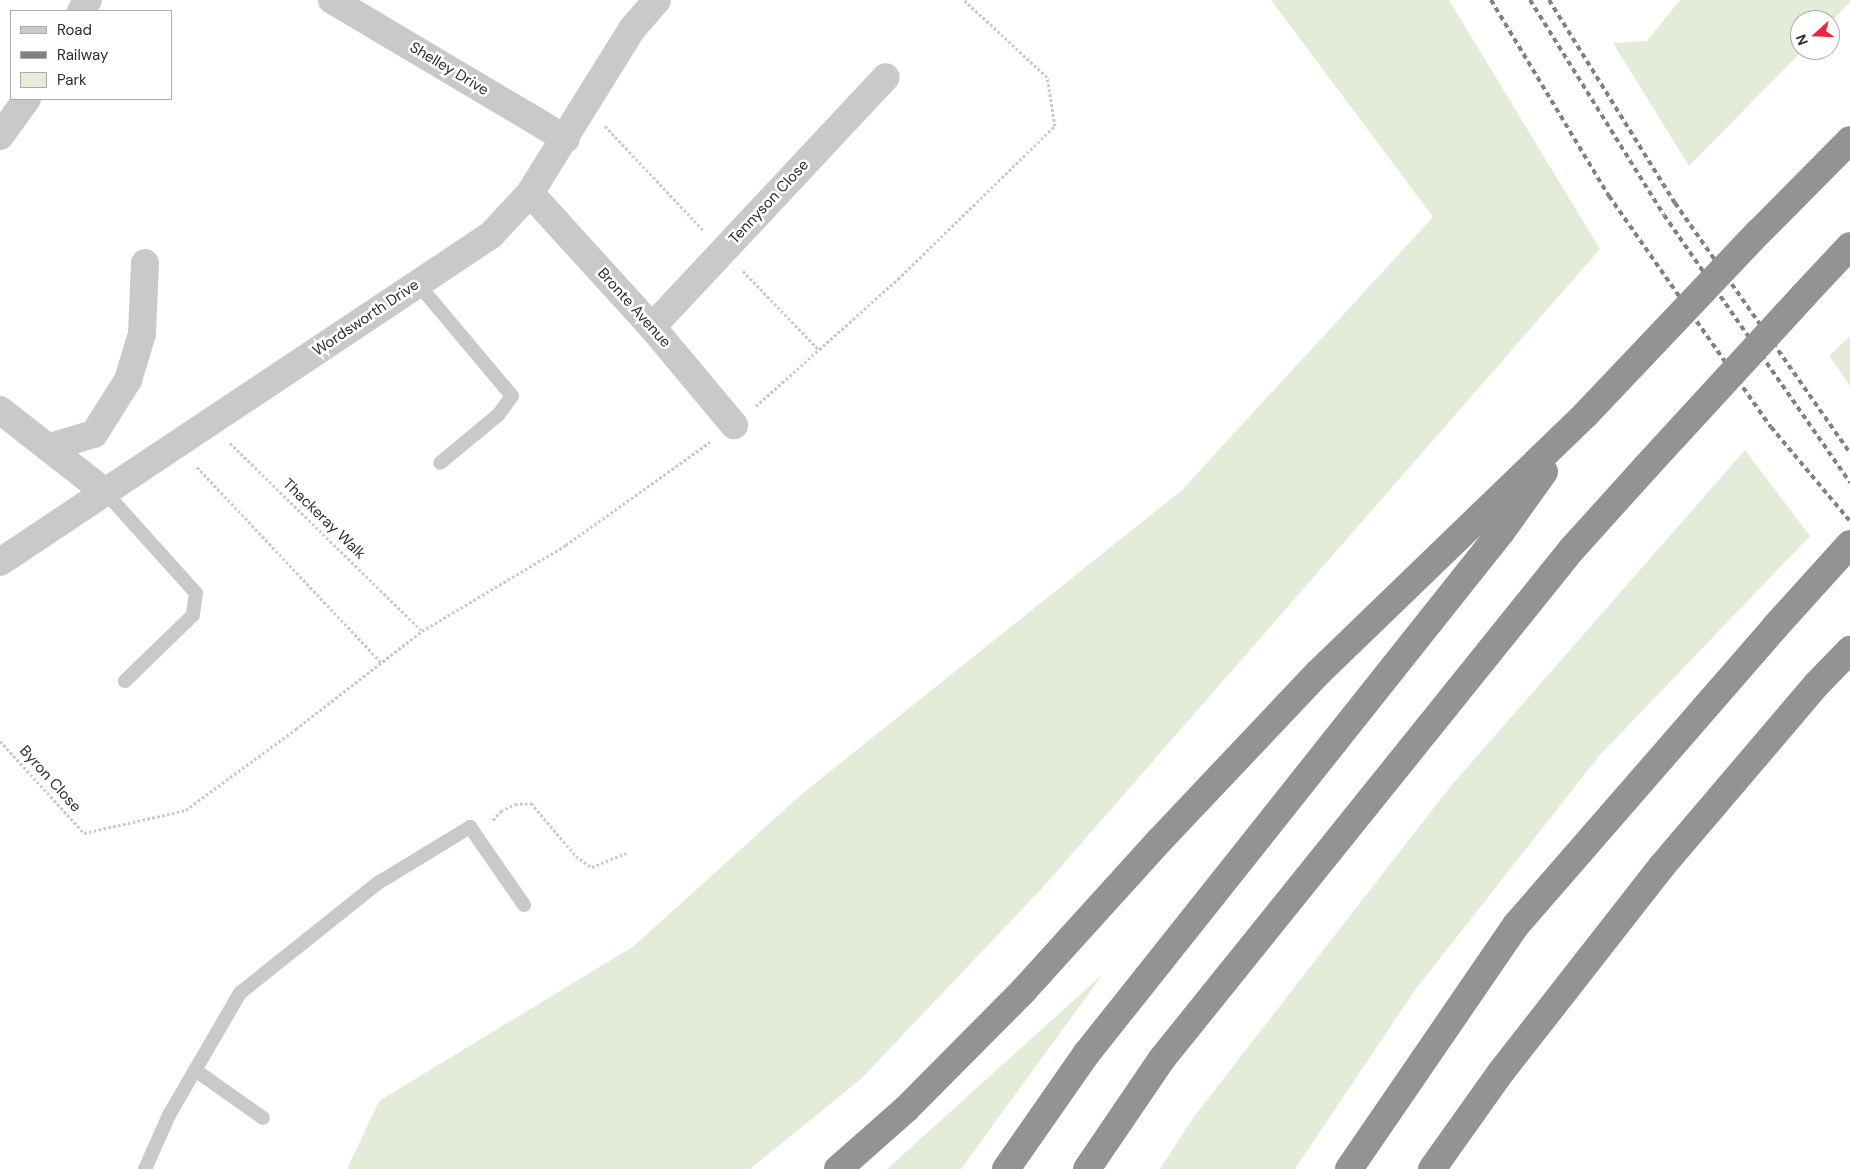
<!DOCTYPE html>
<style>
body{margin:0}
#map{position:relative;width:1850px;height:1169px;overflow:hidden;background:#fff;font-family:"DM Sans",sans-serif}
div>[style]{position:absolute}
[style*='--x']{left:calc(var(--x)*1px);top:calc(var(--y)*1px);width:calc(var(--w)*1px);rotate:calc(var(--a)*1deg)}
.green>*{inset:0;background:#e4ebd9}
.path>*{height:3px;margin-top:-1.5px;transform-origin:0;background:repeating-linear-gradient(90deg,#c9c9c9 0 2.5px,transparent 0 5px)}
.service>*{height:14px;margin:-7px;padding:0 7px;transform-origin:7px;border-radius:7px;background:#c9c9c9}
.minor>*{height:28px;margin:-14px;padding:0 14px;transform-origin:14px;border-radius:14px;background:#c9c9c9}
.motorway>*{height:28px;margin:-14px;padding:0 14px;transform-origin:14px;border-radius:14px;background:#939393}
.rail>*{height:4px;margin-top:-2px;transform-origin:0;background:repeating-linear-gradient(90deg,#818181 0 5px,transparent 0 9px)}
.motorway-bridge>*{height:28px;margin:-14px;padding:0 14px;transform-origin:14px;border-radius:14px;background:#939393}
span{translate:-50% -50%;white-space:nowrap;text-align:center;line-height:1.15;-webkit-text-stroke:5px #fff;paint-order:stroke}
.street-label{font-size:15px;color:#2c2c2c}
.legend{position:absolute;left:10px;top:10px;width:162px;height:90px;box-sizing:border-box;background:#fff;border:1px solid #ababab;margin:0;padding:6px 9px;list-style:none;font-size:15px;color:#2c2c2c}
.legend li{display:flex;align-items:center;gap:10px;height:25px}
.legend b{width:25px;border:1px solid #ababab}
.north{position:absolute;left:1790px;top:10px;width:50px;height:50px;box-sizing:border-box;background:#fff;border:1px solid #ababab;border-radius:50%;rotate:250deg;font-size:14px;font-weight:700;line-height:20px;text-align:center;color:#2c2c2c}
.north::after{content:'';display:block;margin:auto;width:18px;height:22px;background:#ee2444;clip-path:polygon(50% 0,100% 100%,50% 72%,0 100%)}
</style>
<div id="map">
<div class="green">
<div style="clip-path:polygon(1271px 0,1449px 0,1600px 249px,1044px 886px,862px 1078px,750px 1169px,347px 1169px,379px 1101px,634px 946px,803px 793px,1182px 490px,1433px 217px)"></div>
<div style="clip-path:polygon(1680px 0,1850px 0,1850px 2px,1830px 23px,1830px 20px,1800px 20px,1800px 50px,1803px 50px,1689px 166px,1613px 43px,1647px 41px)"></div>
<div style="clip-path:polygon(1850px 336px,1850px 386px,1829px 356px)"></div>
<div style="clip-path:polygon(1745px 450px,1810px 536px,1599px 756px,1415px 990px,1295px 1169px,1160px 1169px,1193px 1118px,1450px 787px)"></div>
<div style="clip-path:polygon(1103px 974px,961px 1169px,887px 1169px)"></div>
</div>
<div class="path">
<div style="--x:605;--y:126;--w:144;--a:46.7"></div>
<div style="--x:743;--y:271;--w:110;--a:46.1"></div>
<div style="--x:756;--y:406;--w:191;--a:-41.8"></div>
<div style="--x:898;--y:279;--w:219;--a:-44.3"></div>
<div style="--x:1055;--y:126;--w:50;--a:-99.3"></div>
<div style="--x:1047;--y:77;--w:113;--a:-137.1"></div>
<div style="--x:230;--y:443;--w:269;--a:44.4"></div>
<div style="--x:197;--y:467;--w:270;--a:46.7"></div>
<div style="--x:0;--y:741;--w:125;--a:47.6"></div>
<div style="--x:84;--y:833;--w:105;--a:-12.7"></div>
<div style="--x:186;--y:810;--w:137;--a:-36.4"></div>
<div style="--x:296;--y:729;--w:160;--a:-37.9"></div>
<div style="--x:422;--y:631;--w:168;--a:-30.8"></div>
<div style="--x:566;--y:545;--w:177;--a:-35.6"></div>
<div style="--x:493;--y:820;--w:12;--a:-48"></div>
<div style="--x:501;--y:811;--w:16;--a:-27"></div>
<div style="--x:515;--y:804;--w:16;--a:-4"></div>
<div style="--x:531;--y:803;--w:70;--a:49.7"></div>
<div style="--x:576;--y:856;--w:19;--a:35"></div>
<div style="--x:592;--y:867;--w:37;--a:-22"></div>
</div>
<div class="service">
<div style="--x:418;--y:284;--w:146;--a:50"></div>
<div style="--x:512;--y:396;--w:24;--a:126"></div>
<div style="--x:498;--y:415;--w:75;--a:140.4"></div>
<div style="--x:105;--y:492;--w:136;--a:48"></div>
<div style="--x:196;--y:593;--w:22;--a:98"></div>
<div style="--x:193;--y:615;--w:95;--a:135.9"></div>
<div style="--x:195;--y:1070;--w:83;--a:35.2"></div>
<div style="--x:145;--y:1169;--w:59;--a:-66"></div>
<div style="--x:169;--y:1115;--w:141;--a:-59.8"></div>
<div style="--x:240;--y:993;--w:176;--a:-38.6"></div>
<div style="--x:378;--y:883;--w:108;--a:-31.3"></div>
<div style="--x:470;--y:827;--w:95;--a:55.3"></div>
</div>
<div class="minor">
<div style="--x:332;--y:0;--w:272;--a:30.7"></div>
<div style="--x:81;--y:11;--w:13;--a:-58"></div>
<div style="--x:0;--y:136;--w:46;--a:-53.9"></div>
<div style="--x:530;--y:193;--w:181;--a:47.7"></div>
<div style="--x:652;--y:327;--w:128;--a:50.1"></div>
<div style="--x:652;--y:327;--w:342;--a:-46.9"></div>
<div style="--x:0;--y:410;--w:133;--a:38"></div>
<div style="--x:50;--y:447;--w:46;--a:-16.5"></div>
<div style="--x:94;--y:434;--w:64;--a:-57.8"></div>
<div style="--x:128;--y:380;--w:48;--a:-73.1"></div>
<div style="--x:142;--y:334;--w:71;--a:-87.6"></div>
<div style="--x:0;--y:562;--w:590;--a:-33.66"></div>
<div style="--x:491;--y:235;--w:57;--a:-47.1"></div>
<div style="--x:530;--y:193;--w:193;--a:-58.1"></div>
<div style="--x:632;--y:29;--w:38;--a:-49"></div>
</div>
<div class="motorway">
<div style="--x:1759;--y:232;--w:129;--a:-45.3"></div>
<div style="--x:1804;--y:295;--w:67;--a:-46.8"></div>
<div style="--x:838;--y:1169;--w:91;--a:-41.4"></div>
<div style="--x:906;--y:1109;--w:166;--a:-45.2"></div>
<div style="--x:1023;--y:991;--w:204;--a:-47.8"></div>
<div style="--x:1160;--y:840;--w:231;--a:-46.6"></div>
<div style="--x:1319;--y:672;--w:371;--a:-44"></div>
<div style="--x:1006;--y:1169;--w:141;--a:-55.1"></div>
<div style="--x:1087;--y:1053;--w:665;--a:-51.53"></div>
<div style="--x:1501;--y:532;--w:74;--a:-54.4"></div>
<div style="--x:1087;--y:1169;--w:132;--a:-55.8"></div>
<div style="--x:1161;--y:1060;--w:656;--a:-51.19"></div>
<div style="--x:1572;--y:549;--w:110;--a:-47.9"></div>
<div style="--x:1349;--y:1169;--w:297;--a:-55.6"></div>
<div style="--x:1517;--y:924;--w:393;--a:-49"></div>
<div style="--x:1775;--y:627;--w:112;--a:-47.9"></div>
<div style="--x:1432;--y:1169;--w:119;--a:-54.6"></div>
<div style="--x:1501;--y:1072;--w:261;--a:-52"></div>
<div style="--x:1662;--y:866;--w:238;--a:-49.6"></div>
<div style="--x:1816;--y:685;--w:49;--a:-45.8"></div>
</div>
<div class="rail">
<div style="--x:1491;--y:0;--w:229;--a:59"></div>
<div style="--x:1609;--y:196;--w:282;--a:55"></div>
<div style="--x:1771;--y:427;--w:123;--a:50"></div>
<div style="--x:1530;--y:0;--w:253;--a:58.1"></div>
<div style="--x:1664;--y:215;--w:326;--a:55.2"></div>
<div style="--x:1549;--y:0;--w:239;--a:58.2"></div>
<div style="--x:1675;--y:203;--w:305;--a:55"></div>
</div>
<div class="motorway-bridge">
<div style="--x:1586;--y:414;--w:251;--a:-46.5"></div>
<div style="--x:1646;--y:467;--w:234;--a:-47.4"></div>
</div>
<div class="street-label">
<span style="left:449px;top:69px;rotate:31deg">Shelley Drive</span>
<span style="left:769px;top:202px;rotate:-47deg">Tennyson Close</span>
<span style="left:634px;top:308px;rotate:48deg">Bronte Avenue</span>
<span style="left:366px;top:318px;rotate:-34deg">Wordsworth Drive</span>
<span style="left:324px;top:519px;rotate:44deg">Thackeray Walk</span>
<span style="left:50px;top:779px;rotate:48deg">Byron Close</span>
</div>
<ul class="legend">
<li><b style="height:6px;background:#c9c9c9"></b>Road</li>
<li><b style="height:6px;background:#818181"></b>Railway</li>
<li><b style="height:14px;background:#e4ebd9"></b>Park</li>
</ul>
<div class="north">N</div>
</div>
